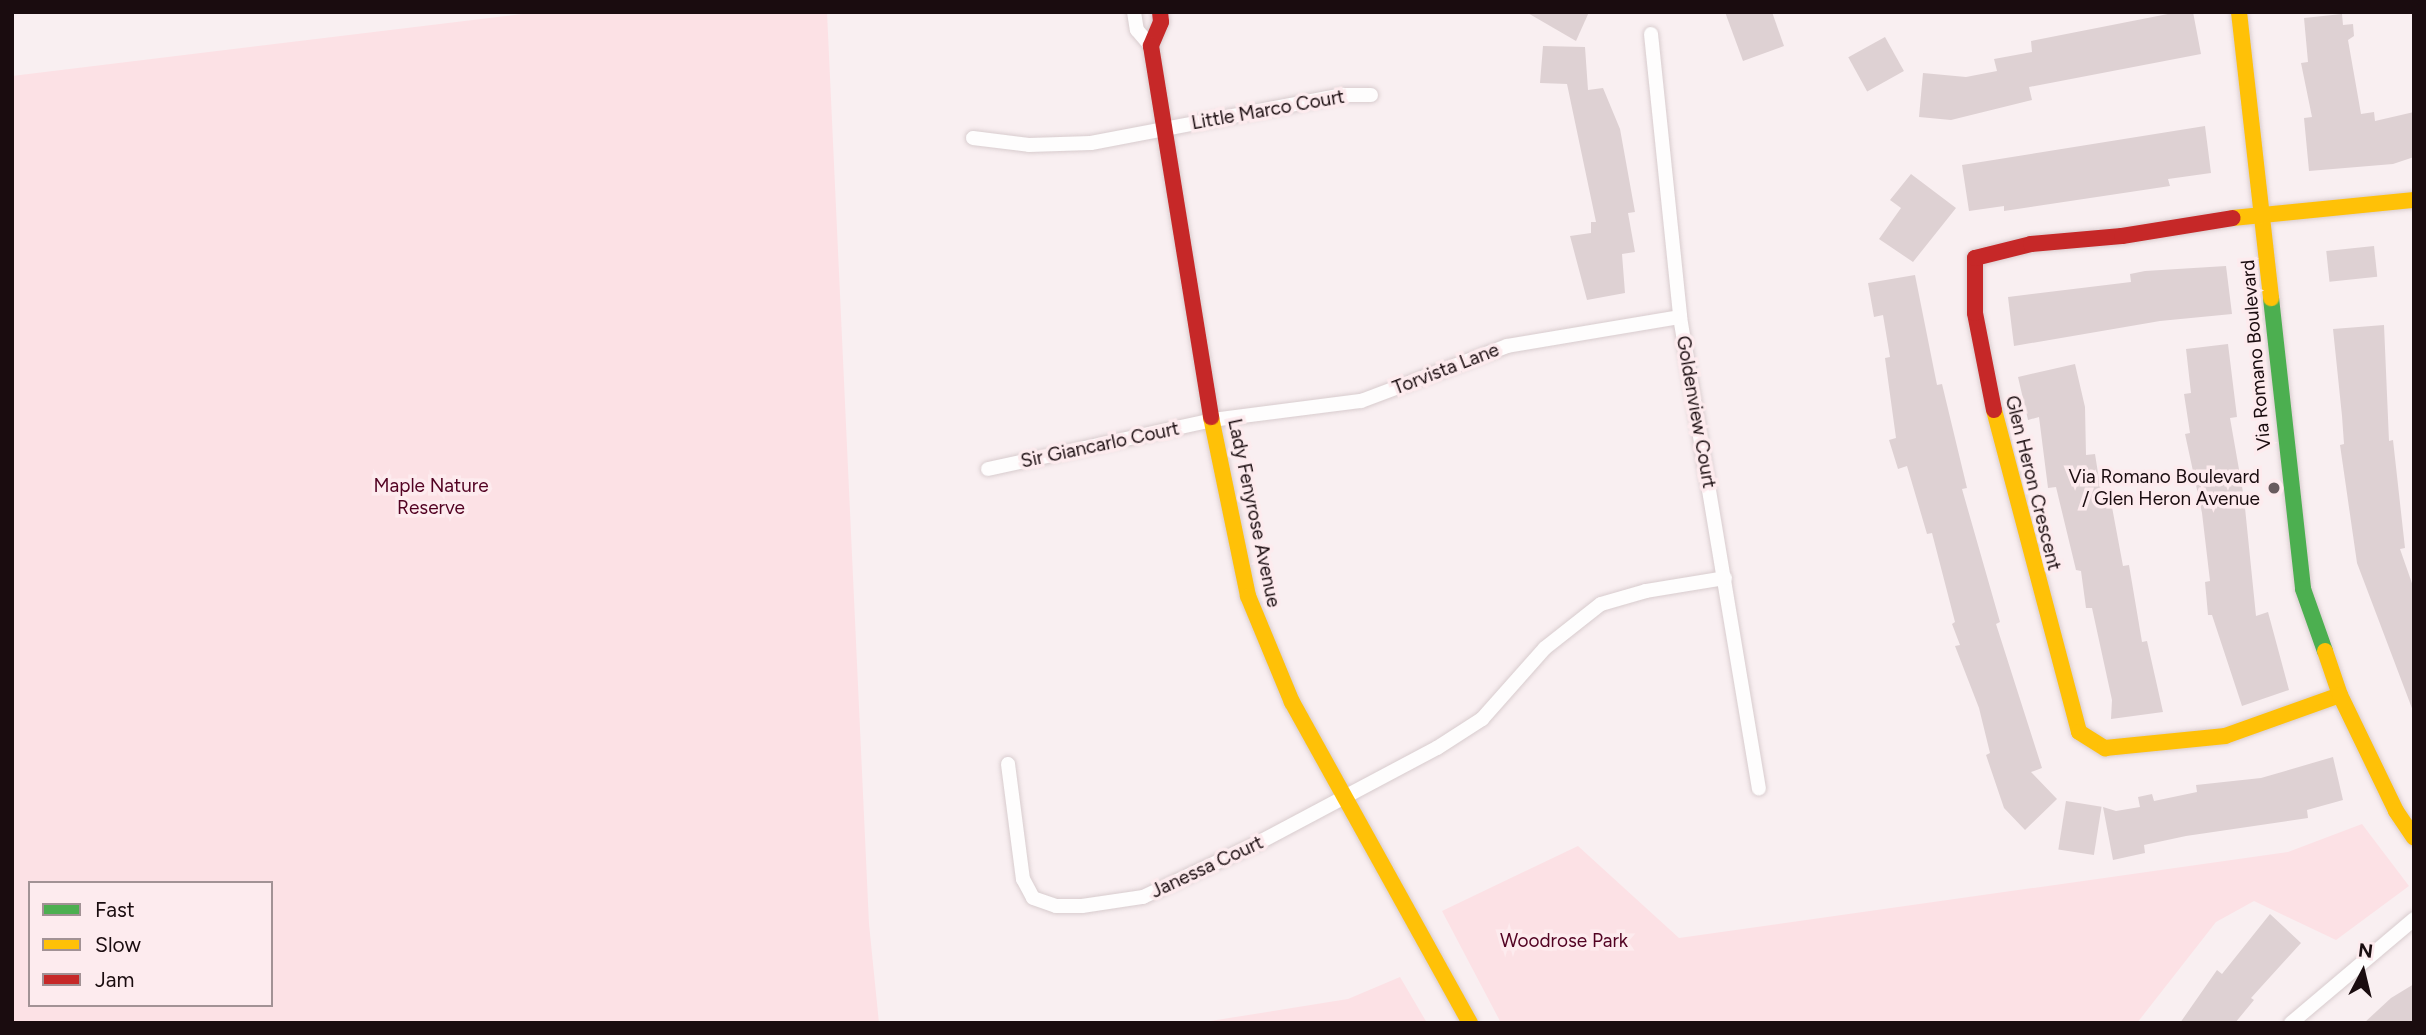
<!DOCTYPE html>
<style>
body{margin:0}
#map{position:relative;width:2426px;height:1035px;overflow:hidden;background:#f9eff1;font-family:Figtree,sans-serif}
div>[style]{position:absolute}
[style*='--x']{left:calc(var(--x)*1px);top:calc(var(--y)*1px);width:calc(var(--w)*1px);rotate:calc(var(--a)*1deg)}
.green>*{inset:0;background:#fce1e5}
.building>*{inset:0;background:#ded1d3;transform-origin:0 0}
.roads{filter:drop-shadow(0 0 2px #d8ccce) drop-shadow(0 0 2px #d8ccce)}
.street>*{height:14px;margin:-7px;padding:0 7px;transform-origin:7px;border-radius:7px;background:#fefdfd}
.fast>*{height:16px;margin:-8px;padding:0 8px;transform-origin:8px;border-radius:8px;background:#4caf50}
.slow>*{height:16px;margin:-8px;padding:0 8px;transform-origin:8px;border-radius:8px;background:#ffc107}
.jam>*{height:16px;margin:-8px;padding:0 8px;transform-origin:8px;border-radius:8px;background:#c62828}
.dots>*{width:19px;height:19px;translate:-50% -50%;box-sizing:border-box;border:4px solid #fdebee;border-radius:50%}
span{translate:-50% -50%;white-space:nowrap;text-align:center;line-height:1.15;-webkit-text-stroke:7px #fdebee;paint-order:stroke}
.street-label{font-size:19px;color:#1a0c0f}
.poi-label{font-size:19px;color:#1a0c0f}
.right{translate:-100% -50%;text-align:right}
.park-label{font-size:19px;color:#520222}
.frame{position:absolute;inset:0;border:14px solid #1a0c0f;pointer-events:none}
.legend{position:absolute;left:28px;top:881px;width:245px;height:126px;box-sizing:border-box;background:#fdebee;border:2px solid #a29295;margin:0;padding:9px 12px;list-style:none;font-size:21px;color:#1a0c0f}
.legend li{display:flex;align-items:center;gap:14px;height:35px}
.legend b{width:35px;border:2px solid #a29295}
.north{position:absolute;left:2328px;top:937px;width:70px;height:70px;-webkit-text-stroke:5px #fdebee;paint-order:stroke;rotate:7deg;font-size:19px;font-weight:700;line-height:28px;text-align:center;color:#1a0c0f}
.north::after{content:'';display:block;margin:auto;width:24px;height:32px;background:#1a0c0f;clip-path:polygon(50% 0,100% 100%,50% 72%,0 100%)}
</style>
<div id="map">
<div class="green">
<div style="clip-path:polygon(evenodd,539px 12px,827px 12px,869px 924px,879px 1023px,12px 1023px,12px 76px,539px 12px,30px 883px,271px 883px,271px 1005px,30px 1005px,30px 883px)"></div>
<div style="clip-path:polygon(2362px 824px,2409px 886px,2336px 940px,2254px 901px,2216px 922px,2137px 1023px,1501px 1023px,1442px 911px,1578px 846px,1679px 938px,2288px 852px)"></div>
<div style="clip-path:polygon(1400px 977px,1427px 1023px,1198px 1023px,1348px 999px)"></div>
</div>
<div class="building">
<div style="clip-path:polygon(1526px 12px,1589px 12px,1576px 41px)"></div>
<div style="clip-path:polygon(1725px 12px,1772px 12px,1784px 46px,1743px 61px)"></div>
<div style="clip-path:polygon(2178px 12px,2193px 12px,2201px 54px,2029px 87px,2032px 100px,1951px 120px,1919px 117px,1923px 73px,1966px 77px,1997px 71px,1994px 59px,2032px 52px,2031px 41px)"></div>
<div style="clip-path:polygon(2342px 14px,2343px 25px,2353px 24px,2354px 36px,2348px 40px,2361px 114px,2374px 112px,2375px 121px,2414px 112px,2414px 157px,2393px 164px,2309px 171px,2304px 118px,2312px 117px,2301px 63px,2308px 62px,2304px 18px)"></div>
<div style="left:1885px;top:37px;width:39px;height:42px;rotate:61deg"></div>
<div style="clip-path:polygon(1543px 46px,1585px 47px,1588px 90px,1603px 88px,1620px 129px,1635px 212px,1628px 213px,1635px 252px,1622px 254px,1625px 293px,1587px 300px,1570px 236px,1591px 233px,1591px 222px,1596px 222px,1567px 84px,1540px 83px)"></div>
<div style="clip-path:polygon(2205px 126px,2211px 173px,2168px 179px,2170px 186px,2004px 211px,2004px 206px,1969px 211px,1962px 165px)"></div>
<div style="clip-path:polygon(1911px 174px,1956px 208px,1913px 262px,1879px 239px,1901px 208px,1890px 200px)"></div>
<div style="left:2374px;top:246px;width:31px;height:48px;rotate:84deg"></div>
<div style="clip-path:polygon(2226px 266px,2232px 314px,2160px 321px,2014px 346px,2008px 297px,2131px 282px,2130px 274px,2145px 271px)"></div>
<div style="clip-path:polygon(1915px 275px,1937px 385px,1942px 384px,1967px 488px,1962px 489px,2000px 622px,1996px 624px,2042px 768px,2031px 772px,2057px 799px,2025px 830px,2004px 808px,1986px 755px,1990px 753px,1979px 708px,1955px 646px,1960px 645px,1952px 624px,1955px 622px,1932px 533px,1927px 534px,1907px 466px,1898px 469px,1889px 440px,1896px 438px,1885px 358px,1890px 357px,1883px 315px,1874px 317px,1868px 283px)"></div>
<div style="clip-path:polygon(2384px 325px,2389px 441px,2393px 440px,2405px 548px,2400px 549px,2414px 589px,2413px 711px,2357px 563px,2340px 445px,2344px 444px,2342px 416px,2333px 329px)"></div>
<div style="clip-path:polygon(2228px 344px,2237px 417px,2230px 418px,2244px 498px,2256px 616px,2268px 612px,2289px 690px,2242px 706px,2212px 615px,2208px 615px,2205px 582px,2210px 581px,2202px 513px,2185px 434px,2190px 433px,2184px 394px,2191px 393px,2186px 349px)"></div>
<div style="clip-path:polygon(2075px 364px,2085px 407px,2086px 455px,2095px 454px,2101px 492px,2109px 491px,2123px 566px,2129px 565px,2142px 642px,2147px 641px,2163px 712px,2111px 719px,2112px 700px,2092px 608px,2086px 608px,2081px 571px,2076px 570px,2056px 487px,2048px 488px,2039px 417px,2028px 420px,2018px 377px)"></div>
<div style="clip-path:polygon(2333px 757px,2343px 800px,2307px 810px,2308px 818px,2186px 836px,2144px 845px,2145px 853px,2113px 860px,2103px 807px,2116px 811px,2140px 807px,2138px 797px,2152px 794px,2154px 801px,2197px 792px,2196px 785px,2261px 778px)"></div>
<div style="left:2066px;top:801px;width:36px;height:49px;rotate:9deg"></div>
<div style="clip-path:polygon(2270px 914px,2301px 943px,2251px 998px,2254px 1000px,2235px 1023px,2180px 1023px,2217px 970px,2222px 974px)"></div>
<div style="clip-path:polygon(2414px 984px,2414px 1023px,2364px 1023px,2391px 998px)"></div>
</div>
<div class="roads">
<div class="street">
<div style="--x:1134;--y:12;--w:18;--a:81"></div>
<div style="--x:1137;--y:30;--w:21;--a:49"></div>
<div style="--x:1651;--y:34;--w:284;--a:84.1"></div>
<div style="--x:1680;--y:317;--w:478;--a:80.5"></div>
<div style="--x:973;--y:138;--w:56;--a:7.1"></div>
<div style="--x:1029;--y:145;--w:62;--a:-1.8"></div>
<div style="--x:1091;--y:143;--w:257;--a:-10.8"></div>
<div style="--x:1343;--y:95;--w:28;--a:0"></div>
<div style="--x:988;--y:469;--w:229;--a:-12.3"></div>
<div style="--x:1212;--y:420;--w:150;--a:-7.3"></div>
<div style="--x:1361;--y:401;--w:156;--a:-20.6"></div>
<div style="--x:1507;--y:346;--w:175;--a:-9.5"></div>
<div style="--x:1008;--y:764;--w:116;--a:82.6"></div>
<div style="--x:1023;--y:879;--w:21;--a:62"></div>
<div style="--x:1033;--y:898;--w:24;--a:19"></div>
<div style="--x:1056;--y:906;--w:26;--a:0"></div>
<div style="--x:1082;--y:906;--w:62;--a:-8.4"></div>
<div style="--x:1143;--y:897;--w:127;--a:-25.2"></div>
<div style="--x:1258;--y:843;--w:203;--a:-28"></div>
<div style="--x:1437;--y:748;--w:54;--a:-32.8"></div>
<div style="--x:1482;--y:719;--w:95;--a:-48.4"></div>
<div style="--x:1545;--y:648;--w:71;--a:-38.2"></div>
<div style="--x:1601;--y:604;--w:47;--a:-16.1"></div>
<div style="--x:1646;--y:591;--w:80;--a:-9.3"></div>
<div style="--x:2291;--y:1023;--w:161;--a:-40.2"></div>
</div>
<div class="fast">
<div style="--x:2271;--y:298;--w:293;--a:83.7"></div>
<div style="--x:2303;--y:589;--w:66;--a:70.5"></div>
</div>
<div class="slow">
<div style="--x:2239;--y:12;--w:288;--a:83.6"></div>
<div style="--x:2233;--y:218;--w:182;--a:-5.7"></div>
<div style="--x:1994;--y:410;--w:333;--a:75.2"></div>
<div style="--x:2079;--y:732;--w:31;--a:32"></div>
<div style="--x:2105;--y:748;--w:121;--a:-5.7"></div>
<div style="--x:2225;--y:736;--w:122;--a:-19.6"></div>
<div style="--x:1211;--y:417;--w:183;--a:78.3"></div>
<div style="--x:1248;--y:596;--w:115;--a:67.5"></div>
<div style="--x:1292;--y:702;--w:367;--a:61"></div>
<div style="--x:2325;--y:651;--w:46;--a:71.2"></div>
<div style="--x:2340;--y:695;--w:129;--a:64.2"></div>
<div style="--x:2396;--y:811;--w:32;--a:56"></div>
</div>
<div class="jam">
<div style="--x:1160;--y:12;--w:10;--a:84"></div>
<div style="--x:1161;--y:22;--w:26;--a:113"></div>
<div style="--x:1151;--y:46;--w:376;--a:80.8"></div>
<div style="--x:1994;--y:410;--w:99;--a:-101.1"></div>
<div style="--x:1975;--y:313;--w:55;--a:-90"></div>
<div style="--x:1975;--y:258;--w:58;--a:-14"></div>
<div style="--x:2031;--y:244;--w:91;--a:-5"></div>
<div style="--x:2122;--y:236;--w:112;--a:-9.2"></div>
</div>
</div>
<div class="dots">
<div style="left:2274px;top:488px;background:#685b5e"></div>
</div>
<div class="street-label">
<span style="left:1268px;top:110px;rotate:-10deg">Little Marco Court</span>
<span style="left:2256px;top:355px;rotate:-95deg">Via Romano Boulevard</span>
<span style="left:1446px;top:369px;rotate:-21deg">Torvista Lane</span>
<span style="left:1696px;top:412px;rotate:80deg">Goldenview Court</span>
<span style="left:1100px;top:445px;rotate:-12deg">Sir Giancarlo Court</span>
<span style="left:2033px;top:483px;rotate:76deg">Glen Heron Crescent</span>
<span style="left:1254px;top:513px;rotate:78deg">Lady Fenyrose Avenue</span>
<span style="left:1207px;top:867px;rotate:-25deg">Janessa Court</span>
</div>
<div class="poi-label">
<span class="right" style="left:2260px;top:488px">Via Romano Boulevard<br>/ Glen Heron Avenue</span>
</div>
<div class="park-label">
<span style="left:431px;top:497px">Maple Nature<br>Reserve</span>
<span style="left:1564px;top:941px">Woodrose Park</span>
</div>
<div class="frame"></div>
<ul class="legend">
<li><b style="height:9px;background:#4caf50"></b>Fast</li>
<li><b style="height:9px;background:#ffc107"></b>Slow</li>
<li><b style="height:9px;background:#c62828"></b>Jam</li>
</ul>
<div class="north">N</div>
</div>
